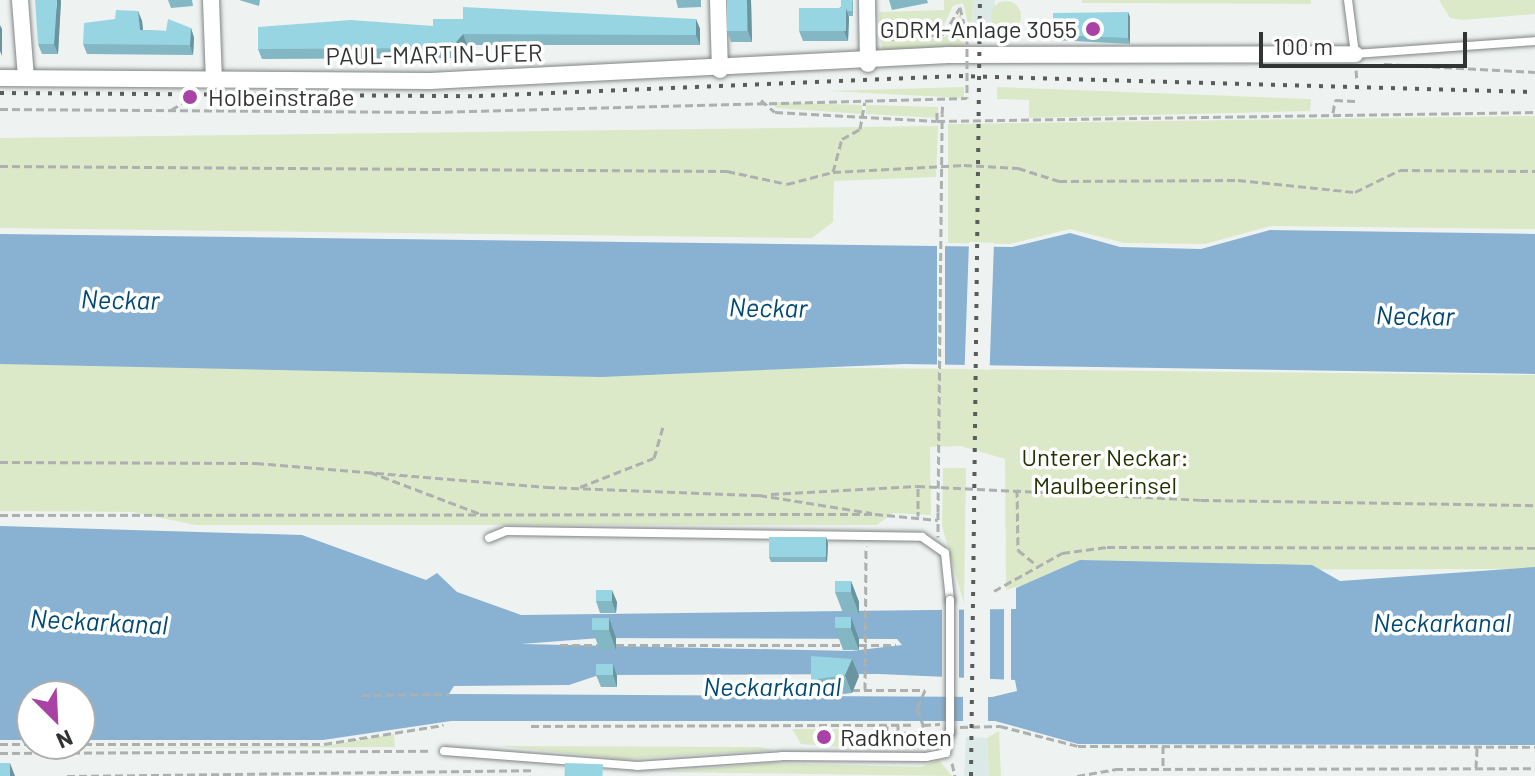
<!DOCTYPE html>
<meta charset="utf-8">
<style>
body{margin:0}
#map{position:relative;width:1535px;height:776px;overflow:hidden;background:#eef3f2;font-family:Barlow,sans-serif}
div>[style]{position:absolute}
[style*='--x']{left:calc(var(--x)*1px);top:calc(var(--y)*1px);width:calc(var(--w)*1px);rotate:calc(var(--a)*1deg)}
.built>*{inset:0;background:#dbeae7;transform-origin:0 0}
.green>*{inset:0;background:#dbe9c9}
.round{border-radius:50%}
.water>*{inset:0;background:#88b1d2}
.pier>*{inset:0;background:#eef3f2;transform-origin:0 0}
.path>*{height:3px;margin-top:-1.5px;transform-origin:0;background:repeating-linear-gradient(90deg,#acb0af 0 8px,transparent 0 12px)}
.roads{filter:drop-shadow(0 0 2px #808584) drop-shadow(0 0 2px #808584)}
.lane>*{height:8px;margin:-4px;padding:0 4px;transform-origin:4px;border-radius:4px;background:#fff}
.street>*{height:16px;margin:-8px;padding:0 8px;transform-origin:8px;border-radius:8px;background:#fff}
.rail>*{height:4px;margin-top:-2px;transform-origin:0;background:repeating-linear-gradient(90deg,#5a5c5c 0 4px,transparent 0 12px)}
.path-bridge>*{height:3px;margin-top:-1.5px;transform-origin:0;background:repeating-linear-gradient(90deg,#acb0af 0 8px,transparent 0 12px)}
.bridges{filter:drop-shadow(0 0 2px #808584) drop-shadow(0 0 2px #808584)}
.lane-bridge>*{height:8px;margin:-4px;padding:0 4px;transform-origin:4px;border-radius:4px;background:#fff}
.wall>*{inset:0;background:#83b7c3}
.shaded-wall>*{inset:0;background:#6a959f}
.building>*{inset:0;background:#98d5e3;transform-origin:0 0}
.dots>*{width:22px;height:22px;translate:-50% -50%;box-sizing:border-box;border:4px solid #fff;border-radius:50%}
span{translate:-50% -50%;white-space:nowrap;text-align:center;line-height:1.15;-webkit-text-stroke:7px #fff;paint-order:stroke}
.poi-label{font-size:24px;color:#323434}
.right{translate:-100% -50%;text-align:right}
.left{translate:0 -50%;text-align:left}
.street-label{font-size:24px;color:#323434}
.park-label{font-size:24px;color:#213200}
.water-label{font-size:26px;color:#004974;font-style:italic}
.north{position:absolute;left:16px;top:680px;width:80px;height:80px;box-sizing:border-box;background:#fff;border:2px solid #adaeae;border-radius:50%;rotate:156deg;font-size:22px;font-weight:700;line-height:32px;text-align:center;color:#323434}
.north::after{content:'';display:block;margin:auto;width:28px;height:36px;background:#aa41a4;clip-path:polygon(50% 0,100% 100%,50% 72%,0 100%)}
.scale{position:absolute;left:1259px;top:32px;width:208px;height:36px;box-sizing:border-box;border:4px solid #323434;border-top:0;padding-left:10px;font-size:24px;line-height:28px;white-space:nowrap;color:#323434;-webkit-text-stroke:6px #fff;paint-order:stroke}
</style>
<div id="map">
<div class="built">
<div style="left:973px;top:0;width:22px;height:31px"></div>
<div style="clip-path:polygon(966px 737px,987px 738px,989px 776px,964px 776px)"></div>
</div>
<div class="green">
<div style="clip-path:polygon(944px 0,973px 0,972px 39px,963px 3px,953px 6px,941px 31px,893px 35px,880px 26px,879px 12px,944px 10px)"></div>
<div style="clip-path:polygon(1082px 0,1311px 0,1311px 4px,1082px 3px)"></div>
<div style="clip-path:polygon(1439px 0,1535px 0,1535px 14px,1463px 20px,1450px 18px)"></div>
<div class="round" style="left:991px;top:1px;width:30px;height:30px"></div>
<div style="clip-path:polygon(961px 11px,965px 47px,883px 50px,880px 39px,945px 37px)"></div>
<div style="clip-path:polygon(964px 87px,964px 98px,828px 91px)"></div>
<div style="clip-path:polygon(997px 87px,1311px 99px,1310px 111px,1029px 118px,1029px 100px,997px 99px)"></div>
<div style="clip-path:polygon(771px 102px,862px 105px,862px 114px,776px 108px)"></div>
<div style="clip-path:polygon(866px 105px,938px 107px,938px 118px,866px 114px)"></div>
<div style="clip-path:polygon(1535px 116px,1535px 229px,1271px 226px,1205px 244px,1124px 243px,1070px 229px,1010px 244px,948px 243px,948px 124px)"></div>
<div style="clip-path:polygon(938px 126px,936px 177px,834px 181px,833px 222px,812px 238px,0 228px,0 138px)"></div>
<div style="clip-path:polygon(0 359px,1535px 375px,1535px 569px,1070px 570px,1006px 590px,1005px 459px,961px 446px,930px 447px,931px 515px,893px 513px,877px 525px,195px 525px,133px 512px,0 511px)"></div>
<div style="clip-path:polygon(943px 468px,966px 468px,964px 604px,942px 526px)"></div>
<div style="clip-path:polygon(792px 729px,839px 729px,839px 747px,801px 744px)"></div>
<div style="clip-path:polygon(999px 731px,1001px 776px,989px 776px,987px 738px)"></div>
<div style="clip-path:polygon(394px 734px,395px 747px,0 749px,325px 746px)"></div>
<div style="clip-path:polygon(499px 746px,760px 747px,773px 750px,624px 759px)"></div>
<div style="clip-path:polygon(939px 760px,952px 776px,663px 772px,772px 763px,921px 767px)"></div>
</div>
<div class="water">
<div style="clip-path:polygon(1270px 230px,1535px 234px,1535px 374px,905px 364px,601px 377px,0 364px,0 234px,1012px 247px,1070px 233px,1120px 247px,1201px 249px)"></div>
<div style="clip-path:polygon(evenodd,0 526px,302px 535px,426px 580px,437px 573px,457px 592px,521px 615px,1016px 609px,1016px 588px,1080px 560px,1312px 565px,1340px 581px,1535px 567px,1535px 745px,1078px 744px,995px 721px,451px 721px,323px 740px,80px 740px,80px 696px,32px 696px,32px 740px,0 740px,0 526px,600px 638px,897px 639px,902px 645px,851px 651px,521px 644px,600px 638px,0 526px,879px 674px,1015px 680px,1017px 691px,992px 697px,449px 694px,454px 686px,569px 685px,599px 675px,879px 674px)"></div>
</div>
<div class="pier">
<div style="left:937px;top:242px;width:8px;height:126px"></div>
<div style="left:969px;top:242px;width:25px;height:127px;rotate:2deg"></div>
<div style="left:942px;top:605px;width:17px;height:78px"></div>
<div style="left:964px;top:605px;width:26px;height:78px"></div>
<div style="left:1004px;top:605px;width:7px;height:79px"></div>
<div style="left:963px;top:693px;width:25px;height:33px"></div>
</div>
<div class="path">
<div style="--x:883;--y:30;--w:12;--a:48"></div>
<div style="--x:891;--y:39;--w:53;--a:-5.4"></div>
<div style="--x:944;--y:34;--w:31;--a:-59"></div>
<div style="--x:960;--y:7;--w:31;--a:77"></div>
<div style="--x:1384;--y:64;--w:151;--a:3"></div>
<div style="--x:1356;--y:70;--w:11;--a:85"></div>
<div style="--x:761;--y:100;--w:18;--a:41"></div>
<div style="--x:775;--y:112;--w:162;--a:3.2"></div>
<div style="--x:937;--y:121;--w:598;--a:-0.86"></div>
<div style="--x:0;--y:109;--w:433;--a:0.4"></div>
<div style="--x:433;--y:112;--w:534;--a:-1.5"></div>
<div style="--x:171;--y:110;--w:32;--a:-32"></div>
<div style="--x:1333;--y:113;--w:13;--a:-81"></div>
<div style="--x:1335;--y:100;--w:20;--a:3"></div>
<div style="--x:942;--y:114;--w:11;--a:-85"></div>
<div style="--x:937;--y:121;--w:9;--a:-90"></div>
<div style="--x:0;--y:166;--w:727;--a:0.39"></div>
<div style="--x:727;--y:171;--w:61;--a:12.2"></div>
<div style="--x:787;--y:184;--w:48;--a:-14.6"></div>
<div style="--x:833;--y:172;--w:131;--a:-3.1"></div>
<div style="--x:964;--y:165;--w:54;--a:3.2"></div>
<div style="--x:1018;--y:168;--w:43;--a:17.6"></div>
<div style="--x:1059;--y:181;--w:179;--a:-0.3"></div>
<div style="--x:1238;--y:180;--w:118;--a:5.9"></div>
<div style="--x:1355;--y:192;--w:50;--a:-26.1"></div>
<div style="--x:1400;--y:170;--w:135;--a:0.4"></div>
<div style="--x:833;--y:172;--w:34;--a:-75"></div>
<div style="--x:842;--y:139;--w:21;--a:-29"></div>
<div style="--x:860;--y:129;--w:27;--a:-80"></div>
<div style="--x:0;--y:462;--w:256;--a:0.2"></div>
<div style="--x:256;--y:463;--w:292;--a:4.7"></div>
<div style="--x:547;--y:487;--w:212;--a:2.2"></div>
<div style="--x:759;--y:495;--w:114;--a:9.1"></div>
<div style="--x:370;--y:472;--w:121;--a:20.8"></div>
<div style="--x:580;--y:487;--w:79;--a:-21.4"></div>
<div style="--x:654;--y:458;--w:35;--a:-74"></div>
<div style="--x:918;--y:488;--w:28;--a:90"></div>
<div style="--x:1017;--y:489;--w:61;--a:89.1"></div>
<div style="--x:1018;--y:550;--w:22;--a:39"></div>
<div style="--x:771;--y:494;--w:146;--a:-3.1"></div>
<div style="--x:917;--y:486;--w:284;--a:2.8"></div>
<div style="--x:1201;--y:500;--w:334;--a:0.9"></div>
<div style="--x:938;--y:512;--w:25;--a:90"></div>
<div style="--x:0;--y:515;--w:875;--a:-0.07"></div>
<div style="--x:875;--y:514;--w:63;--a:5.4"></div>
<div style="--x:994;--y:591;--w:78;--a:-29.2"></div>
<div style="--x:1062;--y:553;--w:45;--a:-7.6"></div>
<div style="--x:1107;--y:547;--w:428;--a:0.1"></div>
<div style="--x:560;--y:645;--w:40;--a:0"></div>
<div style="--x:616;--y:645;--w:227;--a:0"></div>
<div style="--x:859;--y:645;--w:37;--a:0"></div>
<div style="--x:852;--y:690;--w:73;--a:0"></div>
<div style="--x:925;--y:690;--w:21;--a:113"></div>
<div style="--x:917;--y:709;--w:17;--a:69"></div>
<div style="--x:865;--y:690;--w:144;--a:-89.6"></div>
<div style="--x:362;--y:695;--w:87;--a:-0.7"></div>
<div style="--x:898;--y:725;--w:8;--a:90"></div>
<div style="--x:898;--y:733;--w:24;--a:-2"></div>
<div style="--x:922;--y:732;--w:7;--a:-82"></div>
<div style="--x:923;--y:725;--w:17;--a:-3"></div>
<div style="--x:531;--y:726;--w:380;--a:-0.2"></div>
<div style="--x:960;--y:727;--w:40;--a:-1.4"></div>
<div style="--x:1000;--y:726;--w:81;--a:14.4"></div>
<div style="--x:1078;--y:746;--w:457;--a:0.1"></div>
<div style="--x:0;--y:744;--w:324;--a:0"></div>
<div style="--x:324;--y:744;--w:121;--a:-9"></div>
<div style="--x:887;--y:745;--w:19;--a:-90"></div>
<div style="--x:1163;--y:746;--w:22;--a:90"></div>
<div style="--x:0;--y:753;--w:432;--a:-0.3"></div>
<div style="--x:952;--y:763;--w:13;--a:77"></div>
<div style="--x:1476;--y:768;--w:21;--a:-87"></div>
<div style="--x:67;--y:776;--w:465;--a:-0.7"></div>
<div style="--x:1077;--y:776;--w:39;--a:-10"></div>
<div style="--x:1115;--y:769;--w:420;--a:-0.1"></div>
</div>
<div class="roads">
<div class="lane">
<div style="--x:1348;--y:0;--w:54;--a:82.6"></div>
<div style="--x:1355;--y:54;--w:180;--a:-4.1"></div>
<div style="--x:489;--y:538;--w:18;--a:-22"></div>
<div style="--x:506;--y:531;--w:416;--a:0.8"></div>
<div style="--x:922;--y:537;--w:28;--a:35"></div>
<div style="--x:945;--y:553;--w:47;--a:83.9"></div>
<div style="--x:444;--y:751;--w:194;--a:4.4"></div>
<div style="--x:637;--y:766;--w:145;--a:-3.9"></div>
<div style="--x:782;--y:756;--w:144;--a:0.4"></div>
<div style="--x:926;--y:757;--w:20;--a:-11"></div>
<div style="--x:946;--y:753;--w:21;--a:-79"></div>
</div>
<div class="street">
<div style="--x:20;--y:0;--w:78;--a:85.6"></div>
<div style="--x:211;--y:0;--w:80;--a:87.9"></div>
<div style="--x:718;--y:0;--w:70;--a:88.4"></div>
<div style="--x:867;--y:0;--w:64;--a:89.1"></div>
<div style="--x:0;--y:78;--w:430;--a:0.4"></div>
<div style="--x:430;--y:81;--w:519;--a:-2.87"></div>
<div style="--x:948;--y:55;--w:407;--a:-0.1"></div>
</div>
</div>
<div class="rail">
<div style="--x:0;--y:93;--w:479;--a:0.4"></div>
<div style="--x:479;--y:96;--w:480;--a:-2.4"></div>
<div style="--x:959;--y:76;--w:576;--a:1.59"></div>
<div style="--x:971;--y:776;--w:776;--a:-89.34"></div>
</div>
<div class="path-bridge">
<div style="--x:967;--y:37;--w:61;--a:90"></div>
<div style="--x:938;--y:512;--w:398;--a:-89.4"></div>
</div>
<div class="bridges">
<div class="lane-bridge">
<div style="--x:950;--y:732;--w:132;--a:-90"></div>
</div>
</div>
<div class="wall">
<div style="clip-path:polygon(61px 0,58px 54px,42px 54px,38px 44px)"></div>
<div style="clip-path:polygon(168px 0,192px 0,193px 6px,171px 8px)"></div>
<div style="clip-path:polygon(239px 0,260px 0,259px 6px)"></div>
<div style="clip-path:polygon(676px 0,701px 0,701px 7px,678px 8px)"></div>
<div style="clip-path:polygon(727px 0,751px 0,752px 42px,731px 42px,727px 31px)"></div>
<div style="clip-path:polygon(853px 0,853px 16px,849px 16px,848px 41px,803px 41px,799px 31px)"></div>
<div style="clip-path:polygon(889px 0,927px 0,928px 3px,892px 10px)"></div>
<div style="clip-path:polygon(138px 11px,142px 21px,143px 30px,166px 31px,191px 28px,194px 38px,193px 55px,87px 54px,83px 44px,115px 19px)"></div>
<div style="clip-path:polygon(1128px 12px,1130px 17px,1130px 44px,1055px 40px,1053px 35px)"></div>
<div style="clip-path:polygon(696px 19px,700px 29px,700px 45px,467px 45px,455px 58px,262px 59px,258px 49px,433px 26px)"></div>
<div style="clip-path:polygon(826px 537px,828px 543px,827px 562px,771px 562px,769px 557px)"></div>
<div style="clip-path:polygon(851px 581px,859px 602px,859px 614px,843px 613px,835px 592px)"></div>
<div style="clip-path:polygon(596px 590px,617px 602px,616px 613px,600px 613px,596px 601px)"></div>
<div style="clip-path:polygon(851px 617px,859px 639px,859px 650px,843px 650px,835px 628px)"></div>
<div style="clip-path:polygon(609px 618px,616px 638px,616px 650px,600px 650px,592px 630px)"></div>
<div style="clip-path:polygon(852px 659px,859px 676px,852px 693px,817px 697px,811px 680px)"></div>
<div style="clip-path:polygon(596px 664px,617px 676px,617px 687px,601px 687px,596px 675px)"></div>
</div>
<div class="shaded-wall">
<div style="clip-path:polygon(57px 0,61px 0,58px 54px,54px 44px)"></div>
<div style="clip-path:polygon(747px 0,751px 0,752px 42px,748px 31px)"></div>
<div style="clip-path:polygon(846px 8px,849px 18px,848px 41px,844px 31px)"></div>
<div style="clip-path:polygon(138px 11px,142px 21px,144px 40px,140px 30px)"></div>
<div style="clip-path:polygon(1128px 12px,1130px 17px,1130px 44px,1128px 38px)"></div>
<div style="clip-path:polygon(696px 19px,700px 29px,700px 45px,696px 35px)"></div>
<div style="clip-path:polygon(0 25px,2px 29px,2px 56px,0 51px)"></div>
<div style="clip-path:polygon(191px 28px,194px 38px,193px 55px,190px 45px)"></div>
<div style="clip-path:polygon(463px 34px,467px 45px,455px 58px,451px 48px)"></div>
<div style="clip-path:polygon(826px 537px,828px 543px,827px 562px,825px 557px)"></div>
<div style="clip-path:polygon(851px 581px,859px 602px,859px 614px,851px 592px)"></div>
<div style="clip-path:polygon(612px 590px,617px 602px,616px 613px,612px 601px)"></div>
<div style="clip-path:polygon(851px 617px,859px 639px,859px 650px,851px 629px)"></div>
<div style="clip-path:polygon(609px 618px,616px 638px,616px 650px,609px 630px)"></div>
<div style="clip-path:polygon(852px 659px,859px 676px,852px 693px,845px 675px)"></div>
<div style="clip-path:polygon(613px 664px,617px 676px,617px 687px,613px 675px)"></div>
<div style="clip-path:polygon(10px 763px,15px 776px,10px 776px)"></div>
</div>
<div class="building">
<div style="clip-path:polygon(35px 0,57px 0,54px 44px,38px 44px)"></div>
<div style="left:727px;top:0;width:20px;height:31px"></div>
<div style="clip-path:polygon(841px 0,852px 0,852px 11px,847px 11px,846px 8px,841px 8px)"></div>
<div style="clip-path:polygon(463px 7px,696px 19px,696px 35px,463px 34px,451px 48px,258px 49px,258px 27px,351px 20px,433px 26px,433px 19px,463px 19px)"></div>
<div style="left:799px;top:8px;width:47px;height:23px"></div>
<div style="clip-path:polygon(116px 10px,138px 11px,140px 30px,166px 31px,168px 19px,191px 28px,190px 45px,83px 44px,84px 23px,115px 19px)"></div>
<div style="clip-path:polygon(1128px 12px,1128px 38px,1053px 35px,1053px 13px)"></div>
<div style="left:769px;top:537px;width:57px;height:20px"></div>
<div style="left:835px;top:581px;width:16px;height:11px"></div>
<div style="left:596px;top:590px;width:16px;height:11px"></div>
<div style="left:835px;top:617px;width:16px;height:11px"></div>
<div style="left:592px;top:618px;width:17px;height:12px"></div>
<div style="clip-path:polygon(811px 656px,852px 659px,845px 675px,811px 680px)"></div>
<div style="left:596px;top:664px;width:17px;height:11px"></div>
<div style="left:0;top:763px;width:10px;height:13px"></div>
<div style="left:565px;top:763px;width:38px;height:13px;rotate:2deg"></div>
</div>
<div class="dots">
<div style="left:1093px;top:29px;background:#aa41a4"></div>
<div style="left:190px;top:97px;background:#aa41a4"></div>
<div style="left:824px;top:737px;background:#aa41a4"></div>
</div>
<div class="poi-label">
<span class="right" style="left:1077px;top:29px">GDRM-Anlage 3055</span>
<span class="left" style="left:208px;top:97px">Holbeinstraße</span>
<span class="left" style="left:840px;top:737px">Radknoten</span>
</div>
<div class="street-label">
<span style="left:434px;top:54px;rotate:-1deg">PAUL-MARTIN-UFER</span>
</div>
<div class="park-label">
<span style="left:1105px;top:471px">Unterer Neckar:<br>Maulbeerinsel</span>
</div>
<div class="water-label">
<span style="left:120px;top:299px;rotate:1deg">Neckar</span>
<span style="left:768px;top:307px;rotate:1deg">Neckar</span>
<span style="left:1415px;top:315px;rotate:1deg">Neckar</span>
<span style="left:99px;top:621px;rotate:3deg">Neckarkanal</span>
<span style="left:1442px;top:622px">Neckarkanal</span>
<span style="left:772px;top:686px">Neckarkanal</span>
</div>
<div class="north">N</div>
<div class="scale">100 m</div>
</div>
